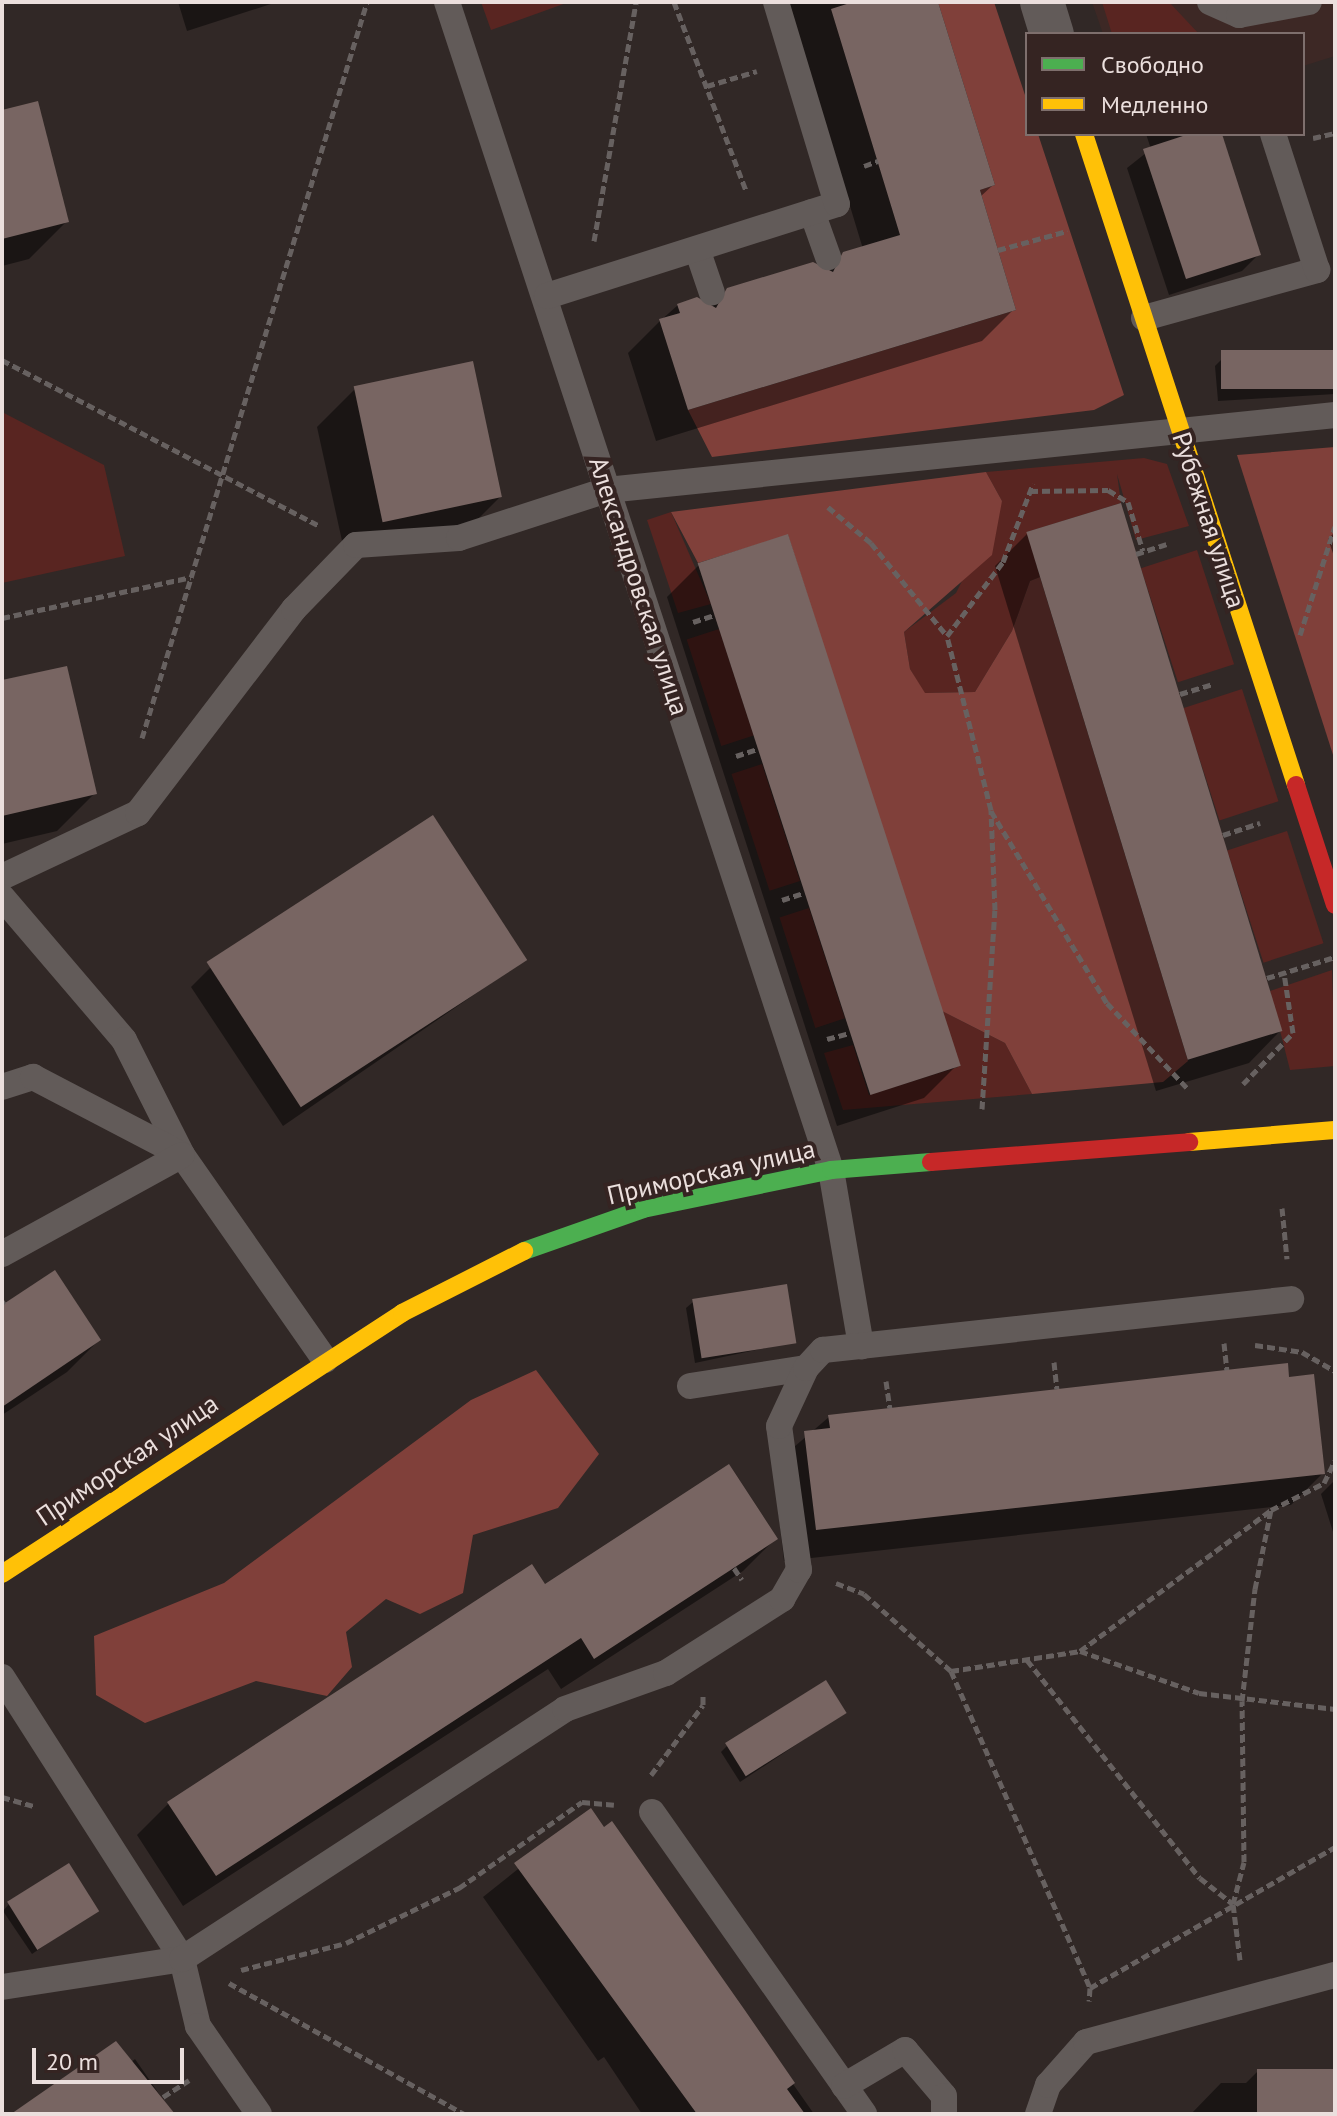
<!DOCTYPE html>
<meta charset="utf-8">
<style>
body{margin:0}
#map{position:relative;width:1337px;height:2116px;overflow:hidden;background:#312826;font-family:"PT Sans",sans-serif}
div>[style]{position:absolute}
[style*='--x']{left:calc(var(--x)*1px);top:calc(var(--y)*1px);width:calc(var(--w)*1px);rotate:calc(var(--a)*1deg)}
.built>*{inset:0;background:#3d2825}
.green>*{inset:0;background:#592521;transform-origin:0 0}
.forest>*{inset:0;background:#80403a}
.shadow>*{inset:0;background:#0007}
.building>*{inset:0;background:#786562;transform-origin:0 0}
.path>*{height:5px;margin-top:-2.5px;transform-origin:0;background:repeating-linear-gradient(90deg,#676160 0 8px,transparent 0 12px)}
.lane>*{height:26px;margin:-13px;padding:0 13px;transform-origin:13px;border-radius:13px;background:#625b59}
.street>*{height:44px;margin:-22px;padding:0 22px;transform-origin:22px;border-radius:22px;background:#625b59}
.fast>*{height:18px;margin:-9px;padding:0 9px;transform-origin:9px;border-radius:9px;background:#4caf50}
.slow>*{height:18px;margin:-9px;padding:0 9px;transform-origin:9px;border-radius:9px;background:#ffc107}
.jam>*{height:18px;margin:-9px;padding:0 9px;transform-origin:9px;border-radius:9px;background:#c62828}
span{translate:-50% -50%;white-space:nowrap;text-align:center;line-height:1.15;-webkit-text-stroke:8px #352422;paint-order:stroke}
.street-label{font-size:26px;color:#ebdfdd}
.frame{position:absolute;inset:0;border:4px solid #ebdfdd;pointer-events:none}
.legend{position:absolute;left:1025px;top:32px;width:280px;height:104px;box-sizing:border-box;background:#352422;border:2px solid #7e6f6d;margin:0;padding:10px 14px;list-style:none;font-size:24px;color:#ebdfdd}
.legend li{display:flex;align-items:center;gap:16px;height:40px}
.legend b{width:40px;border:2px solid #7e6f6d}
.scale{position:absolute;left:32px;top:2048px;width:152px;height:36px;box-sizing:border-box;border:4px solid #ebdfdd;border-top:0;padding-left:10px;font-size:24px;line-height:28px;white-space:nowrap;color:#ebdfdd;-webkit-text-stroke:6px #352422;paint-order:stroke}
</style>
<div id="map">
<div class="built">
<div style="clip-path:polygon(1092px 2px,1335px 2px,1335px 56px,1303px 66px,1303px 34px,1103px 34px)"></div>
</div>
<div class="green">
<div style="clip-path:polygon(481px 2px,569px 2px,491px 30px)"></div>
<div style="clip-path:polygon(1102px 2px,1169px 2px,1199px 34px,1112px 34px)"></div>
<div style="clip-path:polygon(2px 412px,104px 465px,125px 556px,2px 583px)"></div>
<div style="clip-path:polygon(1144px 458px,1167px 464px,1189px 526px,1136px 540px,1117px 474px,1121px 503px,1027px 532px,1040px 577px,1030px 581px,1012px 631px,975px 692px,924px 693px,910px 669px,904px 632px,956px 593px,1002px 501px,986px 472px)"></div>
<div style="clip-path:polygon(671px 512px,711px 604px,678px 613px,647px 520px)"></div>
<div style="left:1197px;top:550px;width:120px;height:59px;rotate:72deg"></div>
<div style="left:719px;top:629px;width:112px;height:34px;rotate:72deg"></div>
<div style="left:1242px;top:689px;width:118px;height:62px;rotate:72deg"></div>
<div style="left:762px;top:764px;width:123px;height:32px;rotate:72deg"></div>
<div style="left:1287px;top:831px;width:118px;height:63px;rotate:72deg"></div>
<div style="left:809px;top:908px;width:116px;height:31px;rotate:72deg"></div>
<div style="clip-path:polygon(1332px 970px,1335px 1066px,1290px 1070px,1270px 991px)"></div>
<div style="clip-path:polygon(940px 1010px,1005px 1043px,1032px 1094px,843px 1110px,824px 1053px,853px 1045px,869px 1095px,958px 1067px)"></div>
</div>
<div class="forest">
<div style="clip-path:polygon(938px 2px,994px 2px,1027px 101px,1027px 134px,1038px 134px,1124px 395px,1094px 410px,712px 457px,688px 410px,1016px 310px,980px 190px,995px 185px)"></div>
<div style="clip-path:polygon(1335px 447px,1335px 761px,1237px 455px)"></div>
<div style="clip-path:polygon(986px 472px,1002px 501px,992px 555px,904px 632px,910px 669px,925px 693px,975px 692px,1012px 631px,1030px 581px,1040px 577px,1188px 1061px,1163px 1082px,1032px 1094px,1005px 1043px,940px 1010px,788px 535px,698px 563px,671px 512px)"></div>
<div style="clip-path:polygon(536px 1370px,599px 1454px,558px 1508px,473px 1535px,463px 1593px,420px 1614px,386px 1599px,346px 1632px,352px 1667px,327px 1696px,256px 1681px,145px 1723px,96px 1695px,94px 1636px,224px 1583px,471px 1400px)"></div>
</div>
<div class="shadow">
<div style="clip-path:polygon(178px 2px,277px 2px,187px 31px)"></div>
<div style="clip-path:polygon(788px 2px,936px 2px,993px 185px,980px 197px,1014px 309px,982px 341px,656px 441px,628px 353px,660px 321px,678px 305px,711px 307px,728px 290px,827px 272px,863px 249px)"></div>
<div style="clip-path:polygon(2px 112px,67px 221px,29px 259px,2px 266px)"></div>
<div style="clip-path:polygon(1146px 134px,1219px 134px,1259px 254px,1242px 271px,1169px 295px,1127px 168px,1151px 149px)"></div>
<div style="clip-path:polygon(1335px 352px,1335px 394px,1218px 401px,1215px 366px,1222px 359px)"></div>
<div style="clip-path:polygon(355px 389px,501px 496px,463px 534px,346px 559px,317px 427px)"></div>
<div style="clip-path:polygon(1335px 532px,1335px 559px,1328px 539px)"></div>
<div style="clip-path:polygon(1027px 534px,1281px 1030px,1249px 1063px,1156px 1091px,995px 566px)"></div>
<div style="clip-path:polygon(699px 565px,956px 1066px,924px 1098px,837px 1126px,667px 597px)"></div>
<div style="clip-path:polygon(2px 682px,94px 794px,57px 831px,2px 844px)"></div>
<div style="clip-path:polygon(526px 959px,283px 1126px,191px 987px,210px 968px)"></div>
<div style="clip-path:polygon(693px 1302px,794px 1342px,695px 1363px,686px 1308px)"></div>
<div style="clip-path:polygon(2px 1308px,99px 1340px,67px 1372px,2px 1415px)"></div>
<div style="clip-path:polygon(1288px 1379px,1323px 1473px,1291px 1505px,784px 1561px,773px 1465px,829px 1417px)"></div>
<div style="clip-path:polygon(1335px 1480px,1335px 1538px,1321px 1494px)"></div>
<div style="clip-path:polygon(775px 1539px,743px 1571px,561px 1689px,548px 1669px,183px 1906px,137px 1835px,169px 1803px,544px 1587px)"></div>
<div style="clip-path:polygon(844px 1713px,740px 1782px,721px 1752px,727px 1746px)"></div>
<div style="clip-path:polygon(591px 1811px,603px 1830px,611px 1824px,814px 2114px,642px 2114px,604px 2057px,598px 2061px,483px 1897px)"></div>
<div style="clip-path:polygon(9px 1904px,97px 1910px,32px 1954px,3px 1911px)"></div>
<div style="clip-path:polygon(135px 2059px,173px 2114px,22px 2114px,129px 2064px)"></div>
<div style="clip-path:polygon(1258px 2071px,1335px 2082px,1335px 2114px,1191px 2114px,1221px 2083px,1246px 2083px)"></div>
</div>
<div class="building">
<div style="clip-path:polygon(853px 2px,938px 2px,995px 185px,980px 190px,1016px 310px,688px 410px,659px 319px,680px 313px,677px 304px,697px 297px,716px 308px,727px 288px,813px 262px,833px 272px,843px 252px,900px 235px,831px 9px)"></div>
<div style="clip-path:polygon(38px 101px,69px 222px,2px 239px,2px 110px)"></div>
<div style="clip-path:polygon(1189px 134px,1222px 134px,1261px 255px,1186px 279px,1143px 149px)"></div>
<div style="left:1335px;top:350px;width:39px;height:114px;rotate:90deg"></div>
<div style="left:473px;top:361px;width:139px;height:122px;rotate:78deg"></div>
<div style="left:1121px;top:503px;width:552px;height:99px;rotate:73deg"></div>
<div style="left:788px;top:534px;width:559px;height:95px;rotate:72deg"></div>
<div style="clip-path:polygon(67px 666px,97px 794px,2px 816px,2px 680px)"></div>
<div style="left:433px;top:815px;width:173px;height:270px;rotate:57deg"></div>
<div style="clip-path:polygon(55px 1270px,101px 1340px,2px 1407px,2px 1305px)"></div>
<div style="left:787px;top:1284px;width:60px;height:96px;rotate:81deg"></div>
<div style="clip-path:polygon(1288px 1363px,1289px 1377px,1314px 1374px,1325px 1474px,816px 1530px,804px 1431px,830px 1428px,828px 1415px)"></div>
<div style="clip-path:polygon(729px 1464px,778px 1539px,594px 1659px,581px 1638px,216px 1876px,167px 1802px,532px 1564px,545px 1584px)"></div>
<div style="left:826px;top:1680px;width:39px;height:119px;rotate:58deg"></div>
<div style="clip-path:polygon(591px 1808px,604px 1827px,612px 1821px,744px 2009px,795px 2083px,787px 2089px,805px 2114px,697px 2114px,514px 1863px)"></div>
<div style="left:69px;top:1863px;width:57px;height:73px;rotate:58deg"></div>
<div style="clip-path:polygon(116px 2041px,175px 2114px,11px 2114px)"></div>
<div style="left:1257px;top:2069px;width:78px;height:45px"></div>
</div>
<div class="path">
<div style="--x:674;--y:2;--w:202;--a:69.1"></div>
<div style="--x:707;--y:86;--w:52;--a:-16.7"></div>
<div style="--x:1313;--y:138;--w:23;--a:-13"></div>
<div style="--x:864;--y:166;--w:15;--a:-20"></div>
<div style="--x:594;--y:241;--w:243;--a:-80"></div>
<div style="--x:998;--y:250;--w:72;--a:-15.4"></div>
<div style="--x:2;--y:360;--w:359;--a:27.6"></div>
<div style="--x:1030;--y:491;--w:78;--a:-0.7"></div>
<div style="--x:1108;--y:490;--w:23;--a:31"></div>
<div style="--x:1128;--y:502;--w:51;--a:73"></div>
<div style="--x:828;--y:507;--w:56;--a:39.9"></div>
<div style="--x:871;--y:543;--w:120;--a:50.7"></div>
<div style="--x:1136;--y:554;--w:32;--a:-18"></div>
<div style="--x:2;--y:618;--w:193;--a:-12.2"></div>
<div style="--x:693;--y:622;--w:23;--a:-18"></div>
<div style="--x:1300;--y:635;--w:114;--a:-72.2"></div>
<div style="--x:1180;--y:694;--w:34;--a:-17"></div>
<div style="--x:142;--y:738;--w:770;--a:-73"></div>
<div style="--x:736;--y:756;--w:23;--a:-18"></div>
<div style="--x:991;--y:811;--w:224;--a:58.9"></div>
<div style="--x:1107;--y:1003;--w:118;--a:46.7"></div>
<div style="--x:1223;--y:835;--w:39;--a:-18"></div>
<div style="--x:782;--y:900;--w:23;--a:-18"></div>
<div style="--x:1267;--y:978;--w:71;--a:-17.2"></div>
<div style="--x:827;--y:1039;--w:23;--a:-15"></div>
<div style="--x:1243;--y:1084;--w:71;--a:-45.6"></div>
<div style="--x:1293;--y:1033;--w:61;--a:-98.5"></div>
<div style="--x:982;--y:1109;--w:199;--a:-86.3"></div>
<div style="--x:995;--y:910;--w:100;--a:-92.3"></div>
<div style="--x:991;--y:810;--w:179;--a:-104.2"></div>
<div style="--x:947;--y:636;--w:93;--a:-52.9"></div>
<div style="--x:1003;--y:562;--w:84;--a:-69"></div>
<div style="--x:1282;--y:1208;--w:51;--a:84.4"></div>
<div style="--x:2;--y:1301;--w:4;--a:56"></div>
<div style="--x:1224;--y:1343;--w:27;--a:84"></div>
<div style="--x:1255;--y:1345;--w:48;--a:8.5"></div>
<div style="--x:1302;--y:1352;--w:38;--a:30"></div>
<div style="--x:1054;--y:1362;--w:27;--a:84"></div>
<div style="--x:886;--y:1381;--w:27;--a:82"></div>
<div style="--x:734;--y:1568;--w:14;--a:56"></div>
<div style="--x:836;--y:1583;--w:30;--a:21"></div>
<div style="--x:864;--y:1594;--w:116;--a:41.5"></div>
<div style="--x:951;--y:1671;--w:346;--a:66.3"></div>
<div style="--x:1090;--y:1988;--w:13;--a:94"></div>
<div style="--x:1080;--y:1651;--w:237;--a:-36.4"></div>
<div style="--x:1027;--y:1660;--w:278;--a:51.6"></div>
<div style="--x:1200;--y:1878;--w:42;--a:38.2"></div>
<div style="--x:951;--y:1671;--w:131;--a:-8.8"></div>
<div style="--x:1080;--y:1651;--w:126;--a:19.4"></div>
<div style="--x:1199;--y:1693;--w:137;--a:6.7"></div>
<div style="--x:651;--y:1775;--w:87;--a:-53.4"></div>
<div style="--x:703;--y:1705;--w:11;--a:-90"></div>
<div style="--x:2;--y:1797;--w:35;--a:16"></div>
<div style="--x:1240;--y:1960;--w:56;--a:-97.1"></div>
<div style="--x:1233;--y:1904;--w:43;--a:-75.3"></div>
<div style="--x:1244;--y:1862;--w:161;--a:-90.7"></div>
<div style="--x:1242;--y:1701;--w:113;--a:-83.4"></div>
<div style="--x:1255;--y:1589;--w:81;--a:-78.6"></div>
<div style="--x:1271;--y:1510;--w:59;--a:-27"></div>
<div style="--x:1324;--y:1483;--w:25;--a:-64"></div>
<div style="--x:241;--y:1970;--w:108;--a:-14.4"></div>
<div style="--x:346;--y:1943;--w:126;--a:-26"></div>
<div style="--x:459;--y:1888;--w:150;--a:-35"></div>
<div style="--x:582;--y:1802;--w:32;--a:5"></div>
<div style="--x:229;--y:1983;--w:269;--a:29.1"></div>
<div style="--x:1090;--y:1988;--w:283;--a:-29.9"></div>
<div style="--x:163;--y:2097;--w:31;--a:-33"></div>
</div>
<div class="lane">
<div style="--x:447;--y:2;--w:1230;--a:71.8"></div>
<div style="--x:831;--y:1170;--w:179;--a:80.3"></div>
<div style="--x:1210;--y:2;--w:32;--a:24"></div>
<div style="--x:1239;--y:15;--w:71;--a:-10.5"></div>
<div style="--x:812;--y:212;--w:48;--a:70.4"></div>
<div style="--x:697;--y:249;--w:46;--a:71.2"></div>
<div style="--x:547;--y:296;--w:304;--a:-17.6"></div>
<div style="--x:837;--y:204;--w:211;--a:-106.8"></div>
<div style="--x:1144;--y:318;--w:180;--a:-15.5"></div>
<div style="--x:1317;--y:270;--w:143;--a:-107.9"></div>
<div style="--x:2;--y:877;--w:150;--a:-25.2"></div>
<div style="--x:138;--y:813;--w:257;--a:-52.6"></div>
<div style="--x:294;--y:609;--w:89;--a:-45.9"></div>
<div style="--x:356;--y:545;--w:103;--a:-3.9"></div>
<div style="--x:459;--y:538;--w:156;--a:-18"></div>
<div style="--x:607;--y:490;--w:732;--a:-5.88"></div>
<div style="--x:2;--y:897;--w:188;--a:49.5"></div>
<div style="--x:124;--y:1040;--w:129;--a:63.2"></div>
<div style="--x:182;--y:1155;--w:250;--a:55.1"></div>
<div style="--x:2;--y:1087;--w:33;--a:-18"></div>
<div style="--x:33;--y:1077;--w:168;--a:27.6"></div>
<div style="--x:2;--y:1254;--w:205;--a:-28.8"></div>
<div style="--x:690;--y:1386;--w:117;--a:-8.8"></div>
<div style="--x:2;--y:1677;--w:335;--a:57.4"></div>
<div style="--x:182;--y:1959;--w:69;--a:76.6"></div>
<div style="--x:198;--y:2026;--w:107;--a:55.3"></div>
<div style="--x:652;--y:1812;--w:369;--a:54.9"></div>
<div style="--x:2;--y:1987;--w:182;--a:-8.8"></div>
<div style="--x:182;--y:1959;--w:457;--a:-33.1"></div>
<div style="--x:565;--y:1709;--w:107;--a:-19.6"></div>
<div style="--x:666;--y:1673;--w:138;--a:-32.5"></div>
<div style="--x:782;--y:1599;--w:34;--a:-60"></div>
<div style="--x:799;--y:1570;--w:145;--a:-97.9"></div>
<div style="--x:779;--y:1426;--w:64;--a:-65"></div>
<div style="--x:806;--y:1368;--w:25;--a:-47"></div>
<div style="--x:823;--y:1350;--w:471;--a:-6.2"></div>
<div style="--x:844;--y:2086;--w:71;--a:-30.5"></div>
<div style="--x:905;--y:2050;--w:60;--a:49.7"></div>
<div style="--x:944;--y:2096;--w:18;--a:90"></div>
<div style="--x:1038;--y:2114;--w:31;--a:-71"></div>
<div style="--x:1048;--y:2085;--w:57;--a:-48.5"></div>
<div style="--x:1086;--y:2042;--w:258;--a:-15.1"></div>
</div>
<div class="street">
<div style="--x:1042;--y:2;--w:34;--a:73"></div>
</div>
<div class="fast">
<div style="--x:524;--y:1251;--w:126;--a:-19.4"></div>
<div style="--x:643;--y:1209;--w:192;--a:-11.7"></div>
<div style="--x:831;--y:1170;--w:100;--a:-4.6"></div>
</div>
<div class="slow">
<div style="--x:1084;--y:134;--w:685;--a:71.96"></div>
<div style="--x:1189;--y:1142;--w:146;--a:-4.7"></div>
<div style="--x:2;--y:1574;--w:478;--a:-33.1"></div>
<div style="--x:402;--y:1313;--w:137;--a:-26.9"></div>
</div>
<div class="jam">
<div style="--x:1296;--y:785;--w:126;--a:72"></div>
<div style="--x:931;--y:1162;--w:259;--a:-4.4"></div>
</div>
<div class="street-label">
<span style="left:1209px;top:520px;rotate:72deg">Рубежная улица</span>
<span style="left:639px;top:586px;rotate:72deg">Александровская улица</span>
<span style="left:711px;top:1172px;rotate:-13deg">Приморская улица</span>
<span style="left:127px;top:1460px;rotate:-34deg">Приморская улица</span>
</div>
<div class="frame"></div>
<ul class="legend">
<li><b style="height:10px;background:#4caf50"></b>Свободно</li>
<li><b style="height:10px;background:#ffc107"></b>Медленно</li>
</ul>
<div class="scale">20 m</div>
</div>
